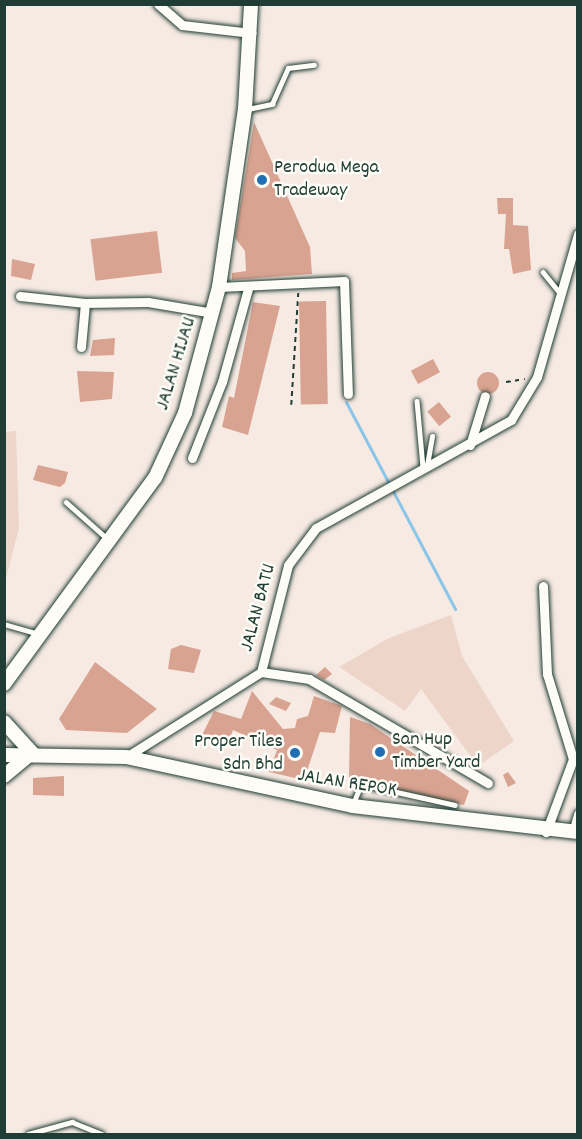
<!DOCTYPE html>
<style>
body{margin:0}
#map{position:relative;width:582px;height:1139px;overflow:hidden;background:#f6eae3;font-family:Dekko,sans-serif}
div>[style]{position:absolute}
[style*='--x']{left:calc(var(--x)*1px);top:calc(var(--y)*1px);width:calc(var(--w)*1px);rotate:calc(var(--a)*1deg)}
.built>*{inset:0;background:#edd5ca}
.stream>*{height:3px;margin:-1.5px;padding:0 1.5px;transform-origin:1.5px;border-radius:1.5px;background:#8ac6ea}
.building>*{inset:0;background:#d9a391;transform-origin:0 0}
.round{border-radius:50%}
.path>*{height:1.5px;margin-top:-0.75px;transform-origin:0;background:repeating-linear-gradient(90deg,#1f3d34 0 4.5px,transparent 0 9px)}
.roads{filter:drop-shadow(0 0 2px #1f3d34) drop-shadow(0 0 2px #1f3d34)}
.lane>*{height:4.5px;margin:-2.25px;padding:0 2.25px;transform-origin:2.25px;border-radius:2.25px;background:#fdfcf7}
.street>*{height:9px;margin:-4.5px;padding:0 4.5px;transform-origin:4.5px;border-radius:4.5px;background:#fdfcf7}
.primary>*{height:14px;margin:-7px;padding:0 7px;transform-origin:7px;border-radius:7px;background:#fdfcf7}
.dots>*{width:16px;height:16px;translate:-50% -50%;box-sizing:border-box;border:3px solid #fdfcf7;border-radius:50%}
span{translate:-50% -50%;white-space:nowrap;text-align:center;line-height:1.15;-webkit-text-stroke:5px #fdfcf7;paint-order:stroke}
.poi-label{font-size:20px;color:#1f3d34}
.left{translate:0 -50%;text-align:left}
.right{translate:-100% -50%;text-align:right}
.street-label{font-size:20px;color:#1f3d34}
.frame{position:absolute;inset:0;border:6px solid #1f3d34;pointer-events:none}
</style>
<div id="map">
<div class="built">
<div style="clip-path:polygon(16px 431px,19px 528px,5px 582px,5px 432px)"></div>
<div style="clip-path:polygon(451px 615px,462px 656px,514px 741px,478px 766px,421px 689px,405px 711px,339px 667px,389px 638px)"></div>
</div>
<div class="stream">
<div style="--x:346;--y:402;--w:234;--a:62.2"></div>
</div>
<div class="building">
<div style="clip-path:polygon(254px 122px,310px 247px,312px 274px,232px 280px,232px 273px,246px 271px,245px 251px,235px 238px)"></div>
<div style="clip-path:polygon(497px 198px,513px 198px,513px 225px,528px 226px,531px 270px,513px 274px,509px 249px,504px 249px,506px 214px,498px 214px)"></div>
<div style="left:157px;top:231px;width:42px;height:67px;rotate:83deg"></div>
<div style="clip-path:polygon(12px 259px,35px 264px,31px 280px,11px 276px)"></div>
<div style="left:326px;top:301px;width:103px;height:27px;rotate:89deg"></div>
<div style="clip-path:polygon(253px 302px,280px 306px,248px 435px,222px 427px,229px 396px,234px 398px)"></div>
<div style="clip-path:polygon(115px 338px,114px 355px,90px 356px,93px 340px)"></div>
<div style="left:433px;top:359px;width:15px;height:25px;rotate:62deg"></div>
<div style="clip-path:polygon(77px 371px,114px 372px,112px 399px,80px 402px)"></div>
<div class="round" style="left:477px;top:372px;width:22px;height:22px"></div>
<div style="left:439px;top:402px;width:19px;height:15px;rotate:51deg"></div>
<div style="clip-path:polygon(38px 465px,68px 472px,65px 483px,60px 487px,33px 480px)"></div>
<div style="clip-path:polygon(181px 645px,201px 650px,194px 673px,168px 669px,171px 649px)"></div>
<div style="clip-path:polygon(95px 662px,157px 709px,127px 733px,66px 730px,59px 719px)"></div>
<div style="clip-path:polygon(325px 667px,332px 674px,324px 680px,316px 675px)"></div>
<div style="clip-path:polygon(252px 691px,283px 729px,295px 728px,297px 719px,308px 716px,314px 696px,342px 706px,335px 733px,320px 732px,304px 780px,269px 772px,277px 750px,233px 730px,227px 746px,202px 735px,214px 711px,241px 719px)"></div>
<div style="clip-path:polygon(276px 697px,291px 703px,286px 711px,269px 704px)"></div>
<div style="clip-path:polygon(350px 717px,370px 724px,469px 791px,464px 805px,349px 781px)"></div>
<div style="clip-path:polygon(508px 772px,516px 783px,508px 787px,503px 775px)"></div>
<div style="clip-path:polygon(64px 776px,64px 796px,33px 795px,33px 778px)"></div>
</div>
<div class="path">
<div style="--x:506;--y:382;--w:19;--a:-9"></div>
<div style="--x:291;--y:405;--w:112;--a:-86.4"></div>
</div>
<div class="roads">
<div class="lane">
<div style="--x:248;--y:109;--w:25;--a:-12"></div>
<div style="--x:272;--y:104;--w:39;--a:-66"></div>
<div style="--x:288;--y:68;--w:26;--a:-7"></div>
<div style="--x:543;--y:272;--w:27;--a:51"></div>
<div style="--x:417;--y:401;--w:66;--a:84.8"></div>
<div style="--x:427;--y:465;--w:29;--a:-80"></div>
<div style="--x:66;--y:502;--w:57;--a:41.5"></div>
<div style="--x:4;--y:624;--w:36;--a:16"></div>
<div style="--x:353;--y:804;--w:22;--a:-68"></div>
<div style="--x:361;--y:784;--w:96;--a:12.6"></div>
<div style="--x:28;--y:1134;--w:46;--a:-15.3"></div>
<div style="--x:72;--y:1122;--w:32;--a:22"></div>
</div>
<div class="street">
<div style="--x:158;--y:4;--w:32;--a:41"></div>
<div style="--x:182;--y:25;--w:70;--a:6.5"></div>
<div style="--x:219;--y:287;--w:125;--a:-2.7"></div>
<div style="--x:344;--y:281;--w:113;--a:88"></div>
<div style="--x:20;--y:296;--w:65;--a:6.1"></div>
<div style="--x:81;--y:347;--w:44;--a:-84.8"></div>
<div style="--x:85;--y:303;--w:63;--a:-0.9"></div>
<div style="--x:148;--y:302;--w:66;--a:9.6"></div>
<div style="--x:470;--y:445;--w:51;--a:-73"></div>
<div style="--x:192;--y:458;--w:82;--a:-68.5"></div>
<div style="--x:222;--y:382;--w:97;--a:-74.4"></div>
<div style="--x:543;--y:586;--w:88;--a:87.4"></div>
<div style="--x:547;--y:674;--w:89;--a:73"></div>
<div style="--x:573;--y:759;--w:78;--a:110.3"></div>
<div style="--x:261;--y:672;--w:49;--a:8.3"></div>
<div style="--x:309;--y:679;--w:207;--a:30.2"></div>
<div style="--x:126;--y:757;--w:160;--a:-32.2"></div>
<div style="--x:261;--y:672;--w:110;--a:-75.8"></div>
<div style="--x:288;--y:565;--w:46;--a:-52.9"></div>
<div style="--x:316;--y:528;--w:223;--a:-29"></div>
<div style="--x:511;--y:420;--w:50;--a:-58.8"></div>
<div style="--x:537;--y:377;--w:149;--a:-74"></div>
<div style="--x:573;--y:832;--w:19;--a:-74"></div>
</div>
<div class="primary">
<div style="--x:4;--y:684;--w:255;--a:-53.8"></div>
<div style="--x:155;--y:478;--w:72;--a:-65.2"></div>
<div style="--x:185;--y:413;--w:131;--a:-74.9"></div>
<div style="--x:219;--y:287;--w:180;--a:-81.7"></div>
<div style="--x:245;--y:109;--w:105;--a:-86.7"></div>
<div style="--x:4;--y:722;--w:45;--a:47.7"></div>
<div style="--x:4;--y:755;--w:122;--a:0.9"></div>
<div style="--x:126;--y:757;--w:232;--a:12.2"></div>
<div style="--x:353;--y:806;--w:226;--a:6.6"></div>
<div style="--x:4;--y:776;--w:33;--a:-40"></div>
</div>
</div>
<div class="dots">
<div style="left:262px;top:180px;background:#1f6fb2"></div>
<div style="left:380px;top:752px;background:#1f6fb2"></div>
<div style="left:295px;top:753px;background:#1f6fb2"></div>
</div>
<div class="poi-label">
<span class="left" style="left:274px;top:180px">Perodua Mega<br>Tradeway</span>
<span class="left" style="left:392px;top:752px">San Hup<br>Timber Yard</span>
<span class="right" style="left:283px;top:754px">Proper Tiles<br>Sdn Bhd</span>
</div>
<div class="street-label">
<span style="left:177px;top:364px;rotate:-73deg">JALAN HIJAU</span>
<span style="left:259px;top:608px;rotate:-75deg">JALAN BATU</span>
<span style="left:347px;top:784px;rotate:9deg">JALAN REPOK</span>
</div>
<div class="frame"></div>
</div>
